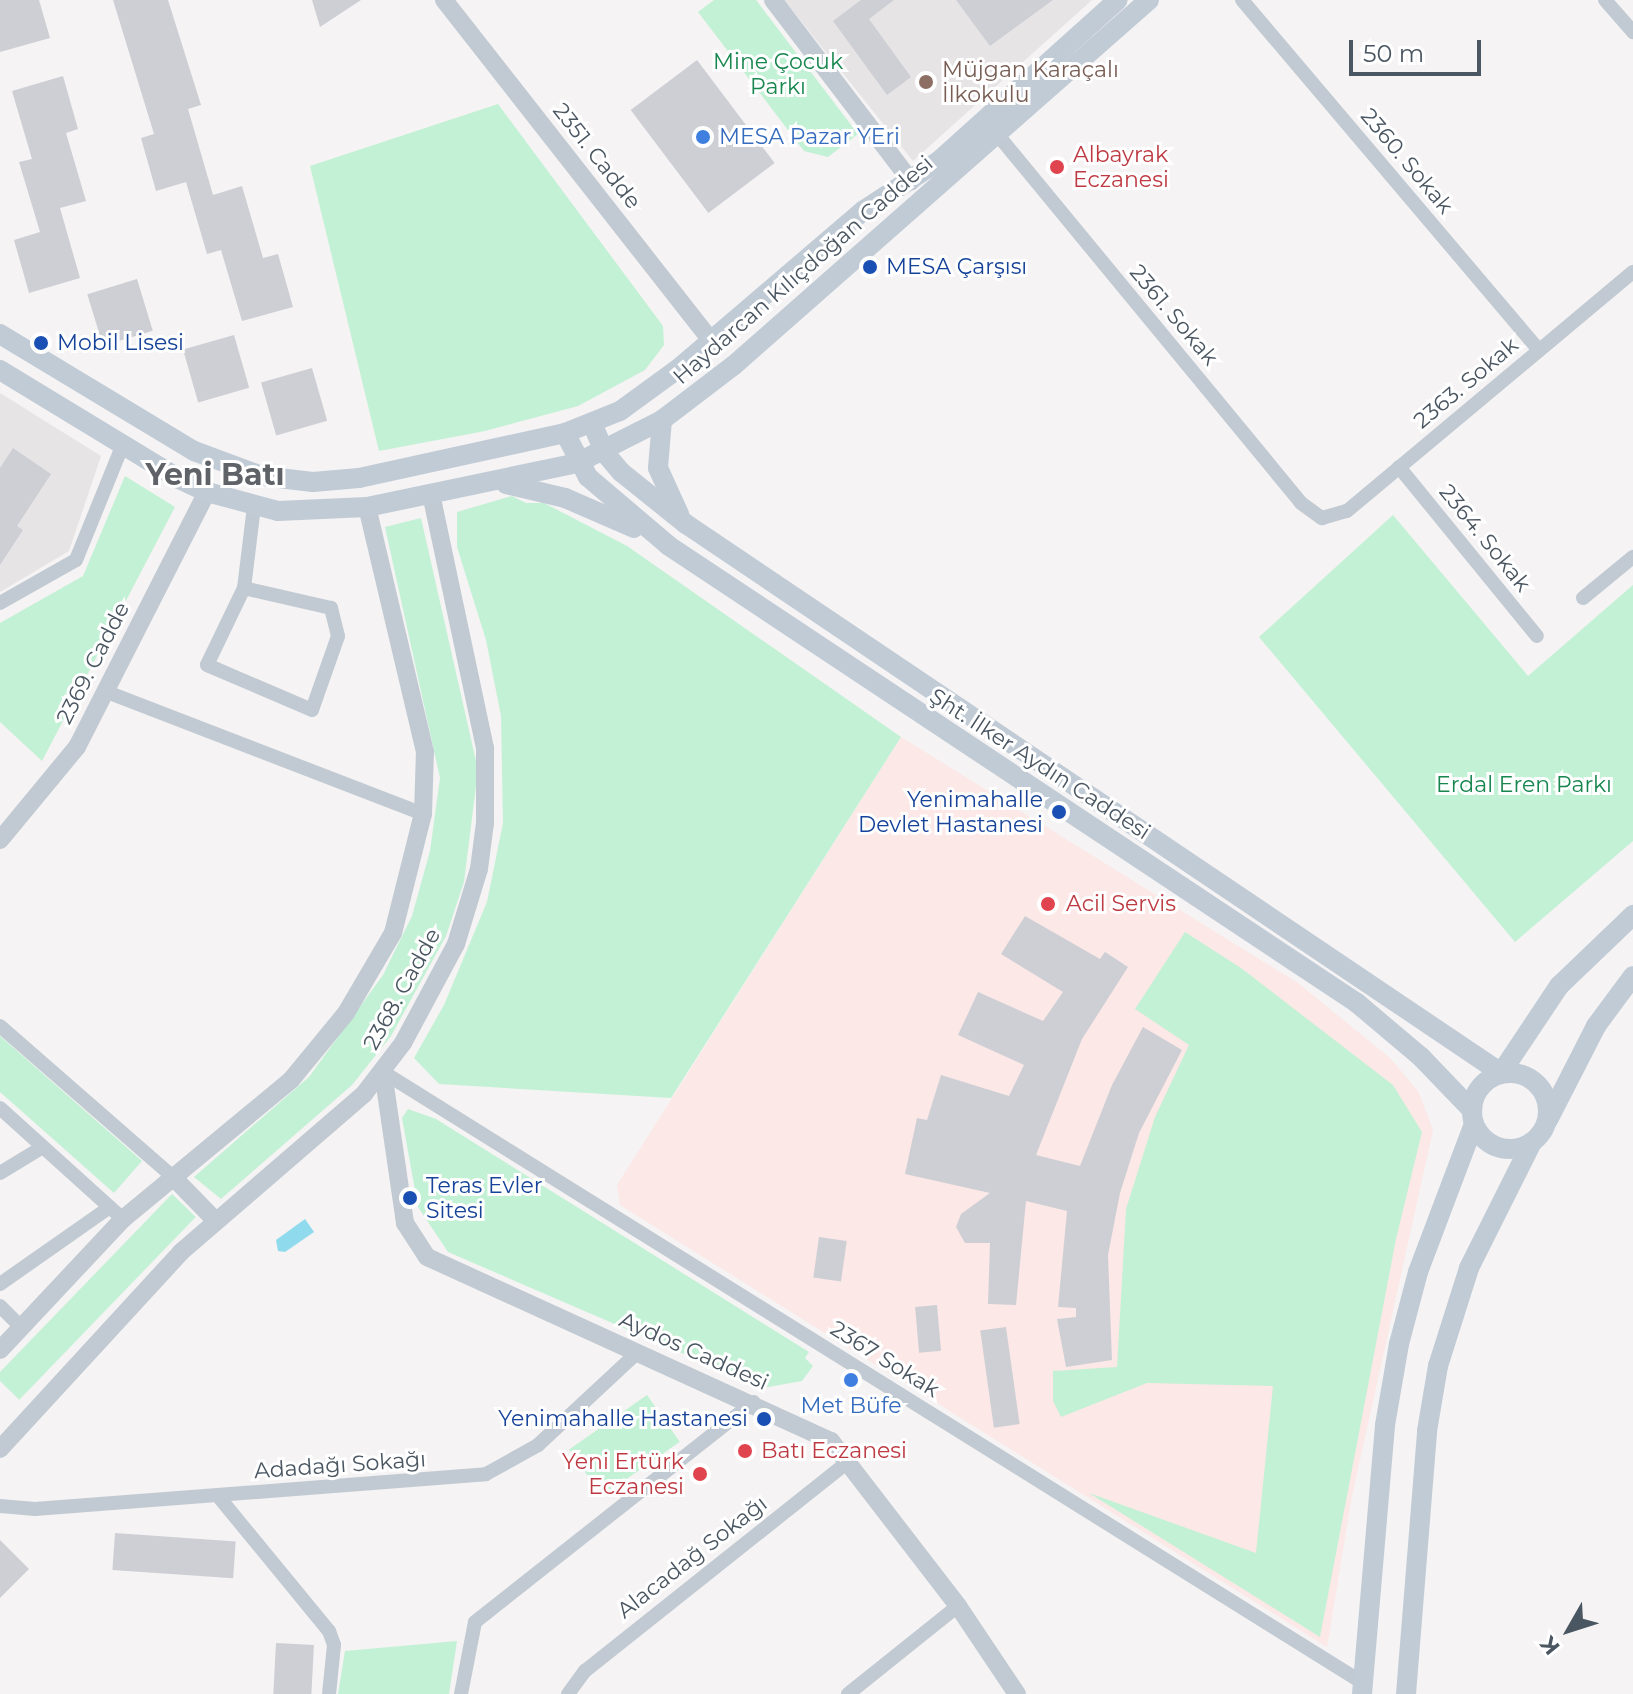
<!DOCTYPE html>
<meta charset="utf-8">
<style>
body{margin:0}
#map{position:relative;width:1633px;height:1694px;overflow:hidden;background:#f5f3f3;font-family:Montserrat,sans-serif}
div>[style]{position:absolute}
[style*='--x']{left:calc(var(--x)*1px);top:calc(var(--y)*1px);width:calc(var(--w)*1px);rotate:calc(var(--a)*1deg)}
.education>*{inset:0;background:#e6e4e5}
.medical>*{inset:0;background:#fce8e6}
.green>*{inset:0;background:#c3f1d5;transform-origin:0 0}
.water>*{inset:0;background:#90daee}
.building>*{inset:0;background:#cdcfd5;transform-origin:0 0}
.minor>*{height:14px;margin:-7px;padding:0 7px;transform-origin:7px;border-radius:7px;background:#c1cad2}
.tertiary>*{height:18px;margin:-9px;padding:0 9px;transform-origin:9px;border-radius:9px;background:#c1cad2}
.secondary>*{height:20px;margin:-10px;padding:0 10px;transform-origin:10px;border-radius:10px;background:#c1cbd6}
.secondary>.ring{margin:-10px;padding:0;box-sizing:content-box;background:none;border:20px solid #c1cbd6;border-radius:50%}
.dots>*{width:22px;height:22px;translate:-50% -50%;box-sizing:border-box;border:4px solid #fff;border-radius:50%}
span{translate:-50% -50%;white-space:nowrap;text-align:center;line-height:1.15;-webkit-text-stroke:6px #fff;paint-order:stroke}
.park-label{font-size:22px;color:#17864f}
.education-label{font-size:22px;color:#785e54}
.left{translate:0 -50%;text-align:left}
.shop-label{font-size:22px;color:#366cbe}
.health-label{font-size:22px;color:#be3a42}
.right{translate:-100% -50%;text-align:right}
.street-label{font-size:22px;color:#4a5661}
.transit-label{font-size:22px;color:#164399}
.district-label{font-size:30px;color:#5f6368;font-weight:700}
.north{position:absolute;left:1529px;top:1590px;width:80px;height:80px;-webkit-text-stroke:6px #fff;paint-order:stroke;rotate:231deg;font-size:22px;font-weight:700;line-height:32px;text-align:center;color:#4a5661}
.north::after{content:'';display:block;margin:auto;width:28px;height:36px;background:#4a5661;clip-path:polygon(50% 0,100% 100%,50% 72%,0 100%)}
.scale{position:absolute;left:1349px;top:40px;width:132px;height:36px;box-sizing:border-box;border:4px solid #4a5661;border-top:0;padding-left:10px;font-size:24px;line-height:28px;white-space:nowrap;color:#4a5661;-webkit-text-stroke:6px #fff;paint-order:stroke}
</style>
<div id="map">
<div class="education">
<div style="clip-path:polygon(784px 0,1092px 0,913px 161px)"></div>
<div style="clip-path:polygon(0 393px,101px 456px,69px 551px,0 592px)"></div>
</div>
<div class="medical">
<div style="clip-path:polygon(901px 737px,1298px 983px,1390px 1058px,1418px 1091px,1433px 1130px,1352px 1496px,1327px 1647px,620px 1205px,617px 1185px)"></div>
</div>
<div class="green">
<div style="clip-path:polygon(714px 0,756px 0,858px 134px,828px 157px,804px 151px,698px 12px)"></div>
<div style="clip-path:polygon(498px 104px,663px 326px,664px 345px,645px 370px,578px 406px,485px 431px,379px 451px,310px 166px)"></div>
<div style="clip-path:polygon(125px 476px,175px 507px,42px 761px,0 722px,0 623px,83px 576px)"></div>
<div style="clip-path:polygon(512px 496px,526px 503px,544px 503px,627px 546px,901px 737px,671px 1098px,439px 1084px,414px 1058px,444px 1005px,487px 902px,503px 823px,501px 716px,486px 640px,457px 547px,457px 512px)"></div>
<div style="clip-path:polygon(1393px 515px,1528px 676px,1633px 585px,1633px 841px,1515px 942px,1259px 637px)"></div>
<div style="clip-path:polygon(421px 518px,478px 770px,464px 882px,446px 936px,391px 1036px,352px 1085px,221px 1199px,194px 1177px,309px 1077px,383px 975px,412px 916px,430px 851px,440px 778px,385px 527px)"></div>
<div style="clip-path:polygon(1185px 932px,1241px 968px,1393px 1085px,1422px 1132px,1396px 1239px,1320px 1637px,1089px 1493px,1256px 1553px,1273px 1386px,1147px 1383px,1061px 1417px,1053px 1401px,1053px 1371px,1117px 1367px,1126px 1209px,1155px 1117px,1189px 1045px,1135px 1009px)"></div>
<div style="clip-path:polygon(0 1036px,142px 1161px,114px 1193px,0 1092px)"></div>
<div style="clip-path:polygon(408px 1109px,436px 1119px,809px 1352px,805px 1358px,813px 1366px,802px 1381px,763px 1388px,448px 1252px,418px 1207px,402px 1118px)"></div>
<div style="left:172px;top:1194px;width:33px;height:254px;rotate:44deg"></div>
<div style="left:647px;top:1395px;width:57px;height:95px;rotate:55deg"></div>
<div style="clip-path:polygon(457px 1641px,449px 1694px,338px 1694px,345px 1651px)"></div>
</div>
<div class="water">
<div style="clip-path:polygon(305px 1219px,314px 1232px,285px 1252px,278px 1251px,276px 1240px)"></div>
</div>
<div class="building">
<div style="clip-path:polygon(0 0,39px 0,50px 38px,0 52px)"></div>
<div style="clip-path:polygon(113px 0,168px 0,201px 105px,188px 109px,213px 195px,242px 186px,263px 258px,278px 254px,293px 307px,242px 321px,221px 250px,207px 254px,186px 182px,156px 191px,141px 138px,154px 134px)"></div>
<div style="clip-path:polygon(312px 0,361px 0,320px 27px)"></div>
<div style="clip-path:polygon(861px 0,894px 0,869px 19px,911px 77px,887px 95px,833px 21px)"></div>
<div style="clip-path:polygon(956px 0,1053px 0,990px 46px)"></div>
<div style="left:697px;top:60px;width:129px;height:83px;rotate:53deg"></div>
<div style="clip-path:polygon(63px 76px,78px 129px,66px 133px,86px 201px,60px 208px,80px 278px,29px 293px,14px 240px,40px 232px,19px 162px,32px 159px,12px 91px)"></div>
<div style="left:137px;top:279px;width:54px;height:52px;rotate:73deg"></div>
<div style="left:234px;top:335px;width:55px;height:53px;rotate:74deg"></div>
<div style="left:312px;top:368px;width:55px;height:53px;rotate:74deg"></div>
<div style="clip-path:polygon(13px 448px,51px 474px,17px 526px,23px 530px,0 565px,0 468px)"></div>
<div style="clip-path:polygon(1025px 916px,1100px 959px,1105px 952px,1128px 967px,1082px 1039px,1036px 1155px,1080px 1166px,1112px 1085px,1143px 1027px,1182px 1050px,1139px 1133px,1120px 1193px,1108px 1255px,1112px 1360px,1066px 1367px,1057px 1319px,1076px 1317px,1076px 1308px,1058px 1307px,1067px 1211px,1026px 1201px,1016px 1305px,988px 1304px,990px 1243px,965px 1243px,956px 1227px,961px 1214px,990px 1193px,905px 1174px,917px 1118px,927px 1120px,941px 1075px,1009px 1096px,1024px 1065px,958px 1035px,978px 992px,1043px 1021px,1063px 992px,1001px 954px)"></div>
<div style="left:819px;top:1237px;width:28px;height:41px;rotate:8deg"></div>
<div style="left:937px;top:1305px;width:46px;height:22px;rotate:85deg"></div>
<div style="left:1006px;top:1327px;width:98px;height:26px;rotate:82deg"></div>
<div style="left:115px;top:1533px;width:121px;height:37px;rotate:4deg"></div>
<div style="clip-path:polygon(0 1540px,29px 1569px,0 1598px)"></div>
<div style="left:276px;top:1643px;width:38px;height:51px;rotate:3deg"></div>
</div>
<div class="minor">
<div style="--x:1242;--y:0;--w:459;--a:49.7"></div>
<div style="--x:1605;--y:0;--w:43;--a:48.8"></div>
<div style="--x:997;--y:134;--w:478;--a:50.5"></div>
<div style="--x:1301;--y:503;--w:26;--a:36"></div>
<div style="--x:1322;--y:518;--w:26;--a:-16"></div>
<div style="--x:1347;--y:511;--w:373;--a:-39.9"></div>
<div style="--x:1399;--y:467;--w:218;--a:50.8"></div>
<div style="--x:244;--y:588;--w:85;--a:115.7"></div>
<div style="--x:207;--y:665;--w:114;--a:23.2"></div>
<div style="--x:312;--y:710;--w:78;--a:-70.6"></div>
<div style="--x:338;--y:636;--w:29;--a:-104"></div>
<div style="--x:331;--y:608;--w:89;--a:-167.1"></div>
<div style="--x:244;--y:588;--w:82;--a:-83"></div>
<div style="--x:1583;--y:598;--w:65;--a:-39.4"></div>
<div style="--x:0;--y:603;--w:87;--a:-29.5"></div>
<div style="--x:76;--y:560;--w:125;--a:-67.9"></div>
<div style="--x:107;--y:692;--w:339;--a:21.1"></div>
<div style="--x:0;--y:1026;--w:230;--a:41.1"></div>
<div style="--x:383;--y:1072;--w:1155;--a:31.94"></div>
<div style="--x:0;--y:1108;--w:166;--a:42.1"></div>
<div style="--x:0;--y:1173;--w:50;--a:-31.2"></div>
<div style="--x:0;--y:1284;--w:134;--a:-35"></div>
<div style="--x:0;--y:1306;--w:30;--a:45"></div>
<div style="--x:218;--y:1496;--w:175;--a:50.6"></div>
<div style="--x:329;--y:1631;--w:15;--a:70"></div>
<div style="--x:334;--y:1645;--w:49;--a:95.8"></div>
<div style="--x:0;--y:1506;--w:35;--a:5"></div>
<div style="--x:35;--y:1509;--w:452;--a:-4.4"></div>
<div style="--x:486;--y:1474;--w:60;--a:-29.1"></div>
<div style="--x:538;--y:1445;--w:137;--a:-42.9"></div>
<div style="--x:461;--y:1694;--w:73;--a:-79"></div>
<div style="--x:475;--y:1622;--w:355;--a:-38.3"></div>
<div style="--x:568;--y:1694;--w:29;--a:-54"></div>
<div style="--x:585;--y:1671;--w:339;--a:-38.5"></div>
<div style="--x:848;--y:1694;--w:141;--a:-38.7"></div>
</div>
<div class="tertiary">
<div style="--x:444;--y:0;--w:434;--a:51.9"></div>
<div style="--x:773;--y:0;--w:228;--a:52.7"></div>
<div style="--x:0;--y:840;--w:121;--a:-50.4"></div>
<div style="--x:77;--y:747;--w:286;--a:-63"></div>
<div style="--x:383;--y:1072;--w:153;--a:81.7"></div>
<div style="--x:405;--y:1223;--w:40;--a:57.1"></div>
<div style="--x:427;--y:1257;--w:444;--a:24.5"></div>
<div style="--x:831;--y:1441;--w:208;--a:52.4"></div>
<div style="--x:958;--y:1606;--w:106;--a:56.2"></div>
<div style="--x:173;--y:1177;--w:60;--a:45.7"></div>
<div style="--x:0;--y:1350;--w:180;--a:-46.8"></div>
<div style="--x:123;--y:1219;--w:218;--a:-39.6"></div>
<div style="--x:291;--y:1080;--w:87;--a:-50.6"></div>
<div style="--x:346;--y:1013;--w:93;--a:-59.6"></div>
<div style="--x:393;--y:933;--w:123;--a:-75.9"></div>
<div style="--x:423;--y:814;--w:62;--a:-88.2"></div>
<div style="--x:425;--y:752;--w:252;--a:-103.3"></div>
<div style="--x:0;--y:1449;--w:268;--a:-47.4"></div>
<div style="--x:181;--y:1252;--w:242;--a:-40.8"></div>
<div style="--x:364;--y:1094;--w:64;--a:-52.6"></div>
<div style="--x:403;--y:1043;--w:112;--a:-61.8"></div>
<div style="--x:456;--y:944;--w:78;--a:-73"></div>
<div style="--x:479;--y:869;--w:46;--a:-82.6"></div>
<div style="--x:485;--y:823;--w:75;--a:-90"></div>
<div style="--x:485;--y:748;--w:260;--a:-102"></div>
</div>
<div class="secondary">
<div style="--x:0;--y:334;--w:227;--a:31.1"></div>
<div style="--x:194;--y:451;--w:72;--a:20.2"></div>
<div style="--x:262;--y:476;--w:51;--a:6.7"></div>
<div style="--x:313;--y:482;--w:46;--a:-5"></div>
<div style="--x:359;--y:478;--w:211;--a:-12.3"></div>
<div style="--x:565;--y:433;--w:59;--a:-21.8"></div>
<div style="--x:620;--y:411;--w:73;--a:-36.1"></div>
<div style="--x:679;--y:368;--w:243;--a:-40.5"></div>
<div style="--x:864;--y:210;--w:91;--a:-33.3"></div>
<div style="--x:940;--y:160;--w:239;--a:-42"></div>
<div style="--x:0;--y:370;--w:210;--a:31.3"></div>
<div style="--x:179;--y:479;--w:31;--a:25"></div>
<div style="--x:207;--y:492;--w:73;--a:15"></div>
<div style="--x:278;--y:511;--w:89;--a:-2.6"></div>
<div style="--x:367;--y:507;--w:215;--a:-11.8"></div>
<div style="--x:577;--y:463;--w:95;--a:-26.8"></div>
<div style="--x:662;--y:420;--w:89;--a:-37.3"></div>
<div style="--x:733;--y:366;--w:554;--a:-41.34"></div>
<div style="--x:662;--y:420;--w:48;--a:94.8"></div>
<div style="--x:658;--y:468;--w:51;--a:65.5"></div>
<div style="--x:592;--y:423;--w:33;--a:67"></div>
<div style="--x:605;--y:453;--w:25;--a:50"></div>
<div style="--x:621;--y:472;--w:83;--a:38.7"></div>
<div style="--x:686;--y:524;--w:983;--a:33.96"></div>
<div style="--x:1501;--y:1073;--w:105;--a:-56.3"></div>
<div style="--x:1559;--y:986;--w:103;--a:-43.8"></div>
<div style="--x:565;--y:433;--w:50;--a:62.4"></div>
<div style="--x:588;--y:477;--w:106;--a:40.4"></div>
<div style="--x:669;--y:546;--w:826;--a:33.59"></div>
<div style="--x:1357;--y:1003;--w:84;--a:40.2"></div>
<div style="--x:1421;--y:1057;--w:74;--a:46.1"></div>
<div style="--x:506;--y:484;--w:61;--a:13.3"></div>
<div style="--x:565;--y:498;--w:75;--a:23.5"></div>
<div class="ring" style="left:1472px;top:1073px;width:56px;height:56px"></div>
<div style="--x:1548;--y:1120;--w:106;--a:-62.9"></div>
<div style="--x:1596;--y:1026;--w:62;--a:-53.5"></div>
<div style="--x:1362;--y:1694;--w:270;--a:-85.1"></div>
<div style="--x:1385;--y:1425;--w:82;--a:-80.2"></div>
<div style="--x:1399;--y:1344;--w:74;--a:-75.2"></div>
<div style="--x:1418;--y:1272;--w:158;--a:-69.3"></div>
<div style="--x:1406;--y:1694;--w:264;--a:-85.4"></div>
<div style="--x:1427;--y:1431;--w:66;--a:-80.4"></div>
<div style="--x:1438;--y:1366;--w:103;--a:-72.4"></div>
<div style="--x:1469;--y:1268;--w:141;--a:-63.4"></div>
</div>
<div class="dots">
<div style="left:926px;top:82px;background:#8d6e63"></div>
<div style="left:703px;top:137px;background:#3f7fe0"></div>
<div style="left:1057px;top:167px;background:#e0444e"></div>
<div style="left:870px;top:267px;background:#1a4fb4"></div>
<div style="left:41px;top:343px;background:#1a4fb4"></div>
<div style="left:1059px;top:812px;background:#1a4fb4"></div>
<div style="left:1048px;top:904px;background:#e0444e"></div>
<div style="left:410px;top:1198px;background:#1a4fb4"></div>
<div style="left:851px;top:1380px;background:#3f7fe0"></div>
<div style="left:764px;top:1419px;background:#1a4fb4"></div>
<div style="left:745px;top:1451px;background:#e0444e"></div>
<div style="left:700px;top:1474px;background:#e0444e"></div>
</div>
<div class="park-label">
<span style="left:778px;top:74px">Mine Çocuk<br>Parkı</span>
<span style="left:1524px;top:785px">Erdal Eren Parkı</span>
</div>
<div class="education-label">
<span class="left" style="left:942px;top:82px">Müjgan Karaçalı<br>İlkokulu</span>
</div>
<div class="shop-label">
<span class="left" style="left:719px;top:137px">MESA Pazar YEri</span>
<span style="left:851px;top:1406px">Met Büfe</span>
</div>
<div class="health-label">
<span class="left" style="left:1073px;top:167px">Albayrak<br>Eczanesi</span>
<span class="left" style="left:1066px;top:904px">Acil Servis</span>
<span class="left" style="left:761px;top:1451px">Batı Eczanesi</span>
<span class="right" style="left:684px;top:1474px">Yeni Ertürk<br>Eczanesi</span>
</div>
<div class="street-label">
<span style="left:597px;top:156px;rotate:52deg">2351. Cadde</span>
<span style="left:1407px;top:161px;rotate:50deg">2360. Sokak</span>
<span style="left:803px;top:270px;rotate:-41deg">Haydarcan Kılıçdoğan Caddesi</span>
<span style="left:1174px;top:315px;rotate:50deg">2361. Sokak</span>
<span style="left:1466px;top:383px;rotate:-40deg">2363. Sokak</span>
<span style="left:1485px;top:538px;rotate:51deg">2364. Sokak</span>
<span style="left:93px;top:663px;rotate:-63deg">2369. Cadde</span>
<span style="left:1040px;top:764px;rotate:33deg">Şht. İlker Aydın Caddesi</span>
<span style="left:402px;top:989px;rotate:-61deg">2368. Cadde</span>
<span style="left:694px;top:1351px;rotate:24deg">Aydos Caddesi</span>
<span style="left:885px;top:1359px;rotate:32deg">2367 Sokak</span>
<span style="left:340px;top:1465px;rotate:-4deg">Adadağı Sokağı</span>
<span style="left:692px;top:1557px;rotate:-38deg">Alacadağ Sokağı</span>
</div>
<div class="transit-label">
<span class="left" style="left:886px;top:267px">MESA Çarşısı</span>
<span class="left" style="left:57px;top:343px">Mobil Lisesi</span>
<span class="right" style="left:1043px;top:812px">Yenimahalle<br>Devlet Hastanesi</span>
<span class="left" style="left:426px;top:1198px">Teras Evler<br>Sitesi</span>
<span class="right" style="left:748px;top:1419px">Yenimahalle Hastanesi</span>
</div>
<div class="district-label">
<span style="left:215px;top:475px">Yeni Batı</span>
</div>
<div class="north">K</div>
<div class="scale">50 m</div>
</div>
